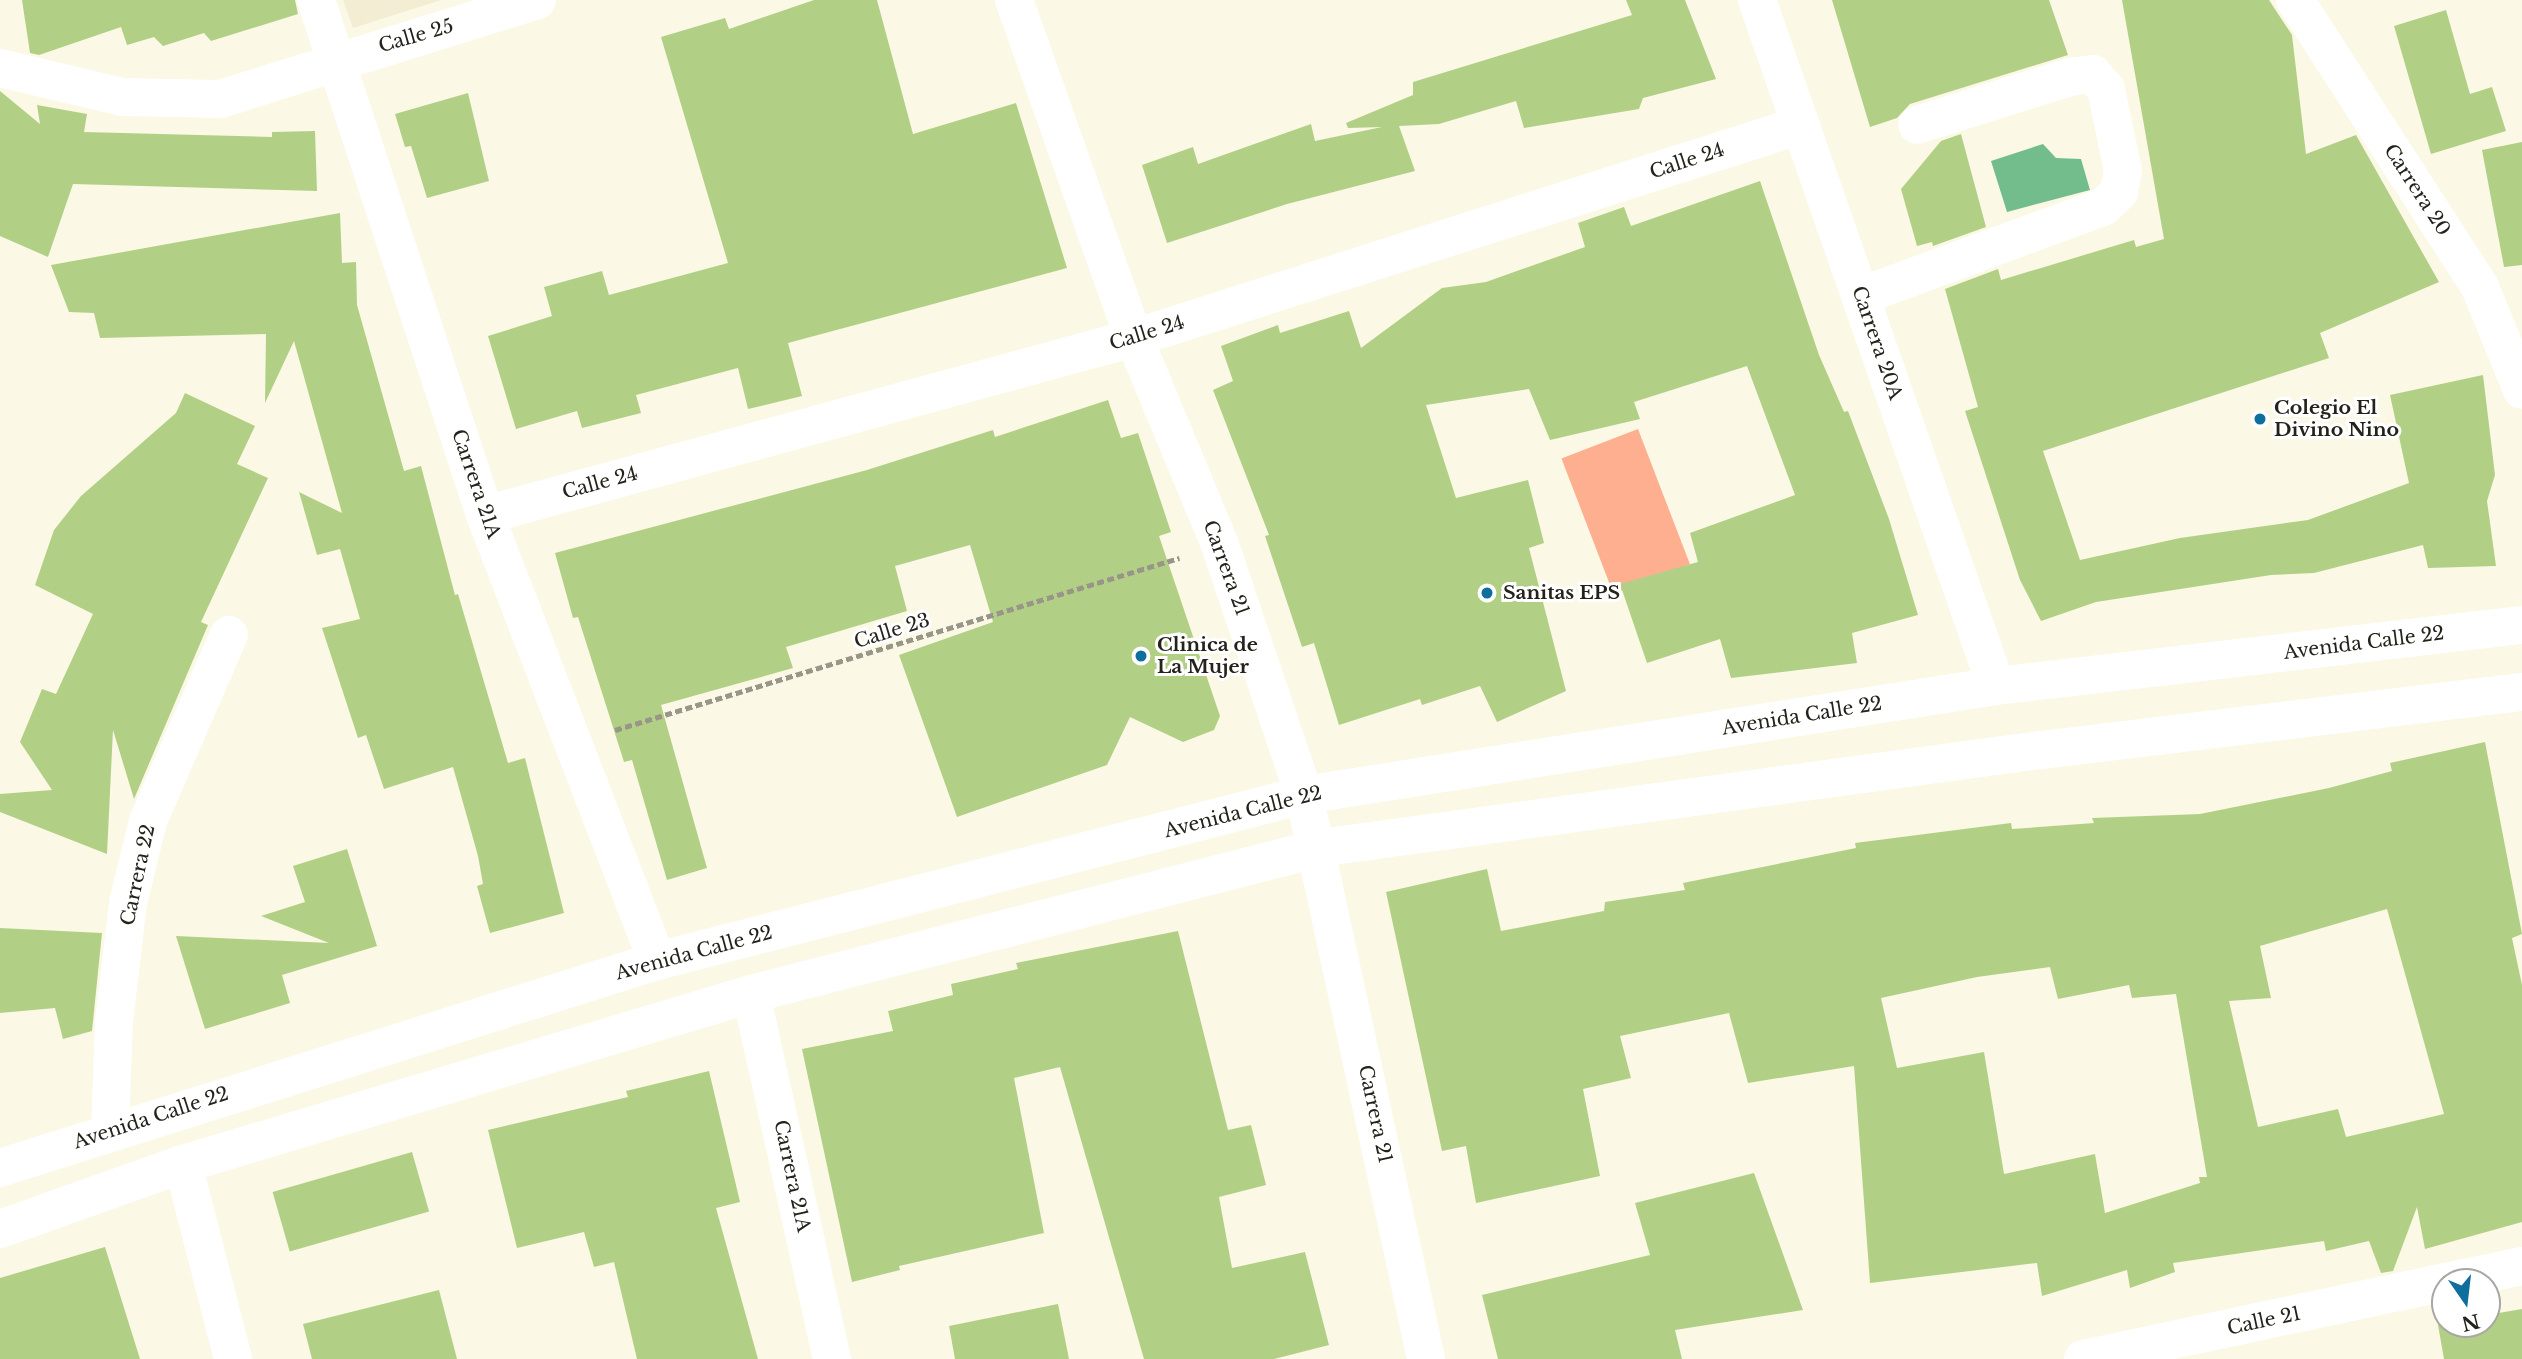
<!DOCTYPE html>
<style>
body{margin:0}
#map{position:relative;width:2522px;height:1359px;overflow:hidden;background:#fbf8e5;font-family:"Libre Baskerville",serif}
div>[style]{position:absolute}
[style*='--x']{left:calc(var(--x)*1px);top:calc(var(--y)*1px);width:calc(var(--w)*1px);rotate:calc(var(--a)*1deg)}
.built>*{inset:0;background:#f2edd3}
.green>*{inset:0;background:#fdaf90;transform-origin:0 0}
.water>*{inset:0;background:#72bd8b}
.building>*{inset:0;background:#b2d085;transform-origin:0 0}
.path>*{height:4.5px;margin-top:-2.25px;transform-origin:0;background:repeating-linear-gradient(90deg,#989688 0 7px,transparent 0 10.5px)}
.minor>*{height:38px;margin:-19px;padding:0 19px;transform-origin:19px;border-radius:19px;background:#fff}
.tertiary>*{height:38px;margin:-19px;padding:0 19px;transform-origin:19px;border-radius:19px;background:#fff}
.dots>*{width:19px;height:19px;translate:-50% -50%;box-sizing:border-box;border:4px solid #fff;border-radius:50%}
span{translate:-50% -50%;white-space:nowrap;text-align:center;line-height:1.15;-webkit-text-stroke:6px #fff;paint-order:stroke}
.street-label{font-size:19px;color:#23221b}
.poi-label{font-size:19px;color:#23221b;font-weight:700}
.left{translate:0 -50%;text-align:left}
.north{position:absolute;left:2431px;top:1268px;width:70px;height:70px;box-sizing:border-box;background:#fff;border:2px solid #a7a7a4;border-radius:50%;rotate:166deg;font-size:19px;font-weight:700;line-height:28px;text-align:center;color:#23221b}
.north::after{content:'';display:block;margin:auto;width:24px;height:32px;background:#0e6e9c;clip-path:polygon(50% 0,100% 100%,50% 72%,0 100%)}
</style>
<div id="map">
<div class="built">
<div style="clip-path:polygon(343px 0,441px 0,353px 28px)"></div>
</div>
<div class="green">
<div style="left:1638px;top:429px;width:145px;height:82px;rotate:69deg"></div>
</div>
<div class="water">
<div style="clip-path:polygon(2043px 144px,2056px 158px,2081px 159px,2090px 190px,2007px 212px,1991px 161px)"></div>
</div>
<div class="building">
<div style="clip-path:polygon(22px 0,295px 0,298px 14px,211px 41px,204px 33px,163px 46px,154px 37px,127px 45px,121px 27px,39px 55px,30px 53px)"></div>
<div style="clip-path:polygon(814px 0,877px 0,913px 134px,1016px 103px,1067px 268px,788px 343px,802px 396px,748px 409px,738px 368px,636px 395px,641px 413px,582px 428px,577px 411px,516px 429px,488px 336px,552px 316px,544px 287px,602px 271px,609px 295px,728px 263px,661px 37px,725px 18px,729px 29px)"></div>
<div style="clip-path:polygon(1626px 0,1685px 0,1716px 79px,1643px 98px,1639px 109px,1524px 128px,1516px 101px,1439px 124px,1399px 126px,1415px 171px,1287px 204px,1167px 243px,1142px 165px,1193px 147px,1198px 164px,1311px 124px,1315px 141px,1382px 127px,1348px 128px,1346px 123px,1413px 95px,1413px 82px,1632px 15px)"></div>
<div style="clip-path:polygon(1832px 0,2049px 0,2068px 55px,1910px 104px,1897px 118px,1870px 127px)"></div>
<div style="clip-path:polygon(2122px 0,2269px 0,2292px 35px,2306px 154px,2356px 135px,2439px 282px,2320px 333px,2329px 358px,2043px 451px,2080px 560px,2180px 538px,2308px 520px,2409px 483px,2390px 395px,2483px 375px,2495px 475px,2487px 501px,2496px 566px,2428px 568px,2423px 545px,2314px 573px,2271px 575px,2096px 602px,2041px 621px,2020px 580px,1965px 411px,1978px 407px,1945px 289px,1998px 269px,2001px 280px,2134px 240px,2136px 247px,2164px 239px)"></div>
<div style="clip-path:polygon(2446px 10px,2470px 94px,2492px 87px,2506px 131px,2431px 154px,2394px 26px)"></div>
<div style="clip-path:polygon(0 91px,40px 124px,37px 105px,87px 114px,84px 132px,272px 137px,272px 132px,315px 131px,317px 191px,73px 184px,48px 257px,0 236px)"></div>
<div style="clip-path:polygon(468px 93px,489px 181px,427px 198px,411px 146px,405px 147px,395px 114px)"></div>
<div style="clip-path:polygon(1961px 134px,1986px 227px,1933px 246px,1932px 242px,1917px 246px,1901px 189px,1941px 141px)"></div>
<div style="clip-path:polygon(2522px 142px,2522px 265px,2504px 267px,2482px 150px)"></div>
<div style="clip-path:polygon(1760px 181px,1819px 355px,1844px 412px,1848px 411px,1889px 519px,1918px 615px,1852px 633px,1857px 663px,1731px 678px,1720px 639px,1647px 663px,1620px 584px,1698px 562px,1690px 533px,1795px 495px,1747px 366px,1634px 402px,1640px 419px,1550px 440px,1529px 389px,1426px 405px,1456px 498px,1528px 480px,1544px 543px,1529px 548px,1566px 691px,1497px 722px,1480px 686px,1422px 705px,1420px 699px,1339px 725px,1314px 643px,1302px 647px,1265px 536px,1269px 535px,1213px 390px,1233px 381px,1221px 346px,1278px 325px,1280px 333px,1349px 311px,1361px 348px,1442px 288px,1486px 282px,1585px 247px,1578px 223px,1624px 207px,1631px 226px)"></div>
<div style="clip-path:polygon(340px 213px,342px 263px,356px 262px,357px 305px,404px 471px,421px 466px,455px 595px,458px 594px,508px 763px,525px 758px,564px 913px,490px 933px,477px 886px,483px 884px,478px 856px,453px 767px,384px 789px,366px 735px,358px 738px,322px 628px,360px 619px,340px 549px,317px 555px,299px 492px,342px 513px,294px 341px,265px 403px,266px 334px,100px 338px,94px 313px,69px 312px,51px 265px)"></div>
<div style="clip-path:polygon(185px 393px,255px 426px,237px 464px,268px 478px,201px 622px,208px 625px,134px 799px,113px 730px,107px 854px,0 812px,0 794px,52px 790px,20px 742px,42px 689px,56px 694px,93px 614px,35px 585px,54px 530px,81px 496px,176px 413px)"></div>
<div style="clip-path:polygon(1108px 400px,1121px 438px,1138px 433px,1171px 532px,1159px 536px,1220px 716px,1214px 730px,1183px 742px,1130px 717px,1107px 765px,957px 817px,899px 655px,993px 622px,970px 545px,895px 566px,907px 611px,786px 647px,793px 668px,661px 705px,707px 868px,667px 880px,632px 760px,624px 762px,578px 617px,573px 618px,555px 553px,867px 470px,993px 430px,995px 437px)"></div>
<div style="clip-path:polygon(evenodd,2485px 742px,2522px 934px,2512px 938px,2522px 985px,2522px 1222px,2425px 1249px,2417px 1207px,2393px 1271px,2381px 1273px,2369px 1241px,2326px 1251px,2324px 1241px,2173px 1263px,2175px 1272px,2130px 1288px,2127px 1270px,2042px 1296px,2037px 1263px,1870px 1283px,1854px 1066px,1748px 1083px,1729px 1013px,1620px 1036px,1631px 1078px,1583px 1089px,1600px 1176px,1476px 1203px,1466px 1146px,1442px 1151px,1386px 892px,1487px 869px,1501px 931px,1604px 911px,1605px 902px,1685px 890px,1683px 883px,1856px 848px,1855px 843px,2011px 823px,2012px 829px,2094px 823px,2092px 818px,2200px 814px,2329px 788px,2392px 771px,2390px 763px,2485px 742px,2387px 909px,2444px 1114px,2346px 1137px,2338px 1109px,2258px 1127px,2229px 1001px,2271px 998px,2260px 946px,2387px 909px,2485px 742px,2050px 967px,2058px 999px,2129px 985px,2132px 998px,2176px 994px,2207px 1177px,2199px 1177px,2200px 1183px,2105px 1213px,2095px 1154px,2004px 1174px,1984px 1052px,1897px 1068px,1881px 998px,1977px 977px,2050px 967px)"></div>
<div style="clip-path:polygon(347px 849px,377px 946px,282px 975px,290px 1003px,205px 1029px,176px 936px,329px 943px,261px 916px,305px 902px,293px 866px)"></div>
<div style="clip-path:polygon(0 928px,102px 933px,92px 1031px,63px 1039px,55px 1008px,0 1013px)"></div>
<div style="clip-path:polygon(1178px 931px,1228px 1130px,1251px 1125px,1266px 1185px,1219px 1197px,1232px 1268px,1305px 1252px,1329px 1345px,1274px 1359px,1144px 1359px,1060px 1067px,1014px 1078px,1044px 1233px,899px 1266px,900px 1270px,852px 1282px,802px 1049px,893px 1031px,888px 1011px,953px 995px,951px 984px,1018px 969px,1016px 963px)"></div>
<div style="clip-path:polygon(709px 1071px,740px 1202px,716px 1208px,758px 1359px,637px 1359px,614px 1262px,594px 1267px,584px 1232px,517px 1248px,488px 1130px,628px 1097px,626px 1091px)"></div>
<div style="left:412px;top:1152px;width:62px;height:145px;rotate:74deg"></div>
<div style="clip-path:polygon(1754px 1173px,1803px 1310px,1675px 1330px,1682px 1359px,1498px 1359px,1482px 1295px,1650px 1255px,1635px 1203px)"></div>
<div style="clip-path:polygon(105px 1247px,140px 1359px,0 1359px,0 1278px)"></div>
<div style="clip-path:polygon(439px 1290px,457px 1359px,312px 1359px,303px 1324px)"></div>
<div style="clip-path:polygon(1058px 1304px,1069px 1359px,955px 1359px,949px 1326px)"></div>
<div style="clip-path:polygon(2522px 1309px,2522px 1359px,2444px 1359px,2438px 1325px,2487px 1324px,2487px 1315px)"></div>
</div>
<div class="path">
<div style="--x:615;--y:730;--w:590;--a:-16.96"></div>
</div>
<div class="minor">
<div style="--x:316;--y:0;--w:542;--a:71.83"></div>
<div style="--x:485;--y:515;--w:478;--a:68.9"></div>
<div style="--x:1014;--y:0;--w:359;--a:70.5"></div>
<div style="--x:1134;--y:338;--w:224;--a:67.4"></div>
<div style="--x:1220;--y:545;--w:264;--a:71.4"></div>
<div style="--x:1304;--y:795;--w:577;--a:77.79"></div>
<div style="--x:1757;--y:0;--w:726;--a:70.79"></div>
<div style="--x:2295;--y:0;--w:341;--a:57.2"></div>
<div style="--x:2480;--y:287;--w:111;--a:67.8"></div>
<div style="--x:0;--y:68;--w:126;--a:13.3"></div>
<div style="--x:123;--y:97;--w:97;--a:1.2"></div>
<div style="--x:220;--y:99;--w:332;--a:-17.3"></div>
<div style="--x:1861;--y:296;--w:258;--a:-20.2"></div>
<div style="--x:2103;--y:207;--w:22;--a:-43"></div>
<div style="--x:2119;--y:192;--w:21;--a:-79"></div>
<div style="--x:2123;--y:171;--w:84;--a:-101.7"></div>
<div style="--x:2106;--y:89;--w:20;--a:-131"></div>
<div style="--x:2093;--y:74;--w:23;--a:173"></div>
<div style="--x:2070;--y:77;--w:160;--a:162.6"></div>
<div style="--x:485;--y:515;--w:673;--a:-15.26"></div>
<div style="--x:1134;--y:338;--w:700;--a:-17.71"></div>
<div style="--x:751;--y:994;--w:374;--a:77.5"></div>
<div style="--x:110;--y:1130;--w:108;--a:-87.9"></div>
<div style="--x:114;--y:1022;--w:120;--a:-83.3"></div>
<div style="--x:128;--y:903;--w:84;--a:-76.3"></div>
<div style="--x:148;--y:821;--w:203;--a:-66.5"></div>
<div style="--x:183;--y:1164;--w:201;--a:75.6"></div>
<div style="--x:2445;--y:1282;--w:79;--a:-11.7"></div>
<div style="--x:2083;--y:1359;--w:370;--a:-12"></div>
</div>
<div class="tertiary">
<div style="--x:0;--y:1168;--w:689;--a:-17.49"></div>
<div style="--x:657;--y:961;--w:668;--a:-14.39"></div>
<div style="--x:1304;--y:795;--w:701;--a:-8.95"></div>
<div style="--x:1996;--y:686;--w:530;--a:-6.62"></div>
<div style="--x:0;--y:1229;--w:194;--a:-19.6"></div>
<div style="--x:183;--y:1164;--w:593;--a:-16.66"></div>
<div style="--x:751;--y:994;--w:586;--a:-14.42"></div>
<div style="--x:1319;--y:848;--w:704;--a:-7.75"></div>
<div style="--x:2017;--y:753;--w:509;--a:-6.89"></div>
</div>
<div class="dots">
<div style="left:2260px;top:419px;background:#0e6e9c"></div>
<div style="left:1487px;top:593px;background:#0e6e9c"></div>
<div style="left:1141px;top:656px;background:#0e6e9c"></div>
</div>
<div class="street-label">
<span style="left:416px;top:36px;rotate:-16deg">Calle 25</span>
<span style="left:1687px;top:161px;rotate:-18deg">Calle 24</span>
<span style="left:2417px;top:190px;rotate:57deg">Carrera 20</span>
<span style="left:1147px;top:333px;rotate:-17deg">Calle 24</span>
<span style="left:1877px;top:343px;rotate:71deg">Carrera 20A</span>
<span style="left:600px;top:483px;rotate:-15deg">Calle 24</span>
<span style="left:476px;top:484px;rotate:71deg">Carrera 21A</span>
<span style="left:1226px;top:568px;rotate:70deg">Carrera 21</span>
<span style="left:892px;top:631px;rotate:-17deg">Calle 23</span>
<span style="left:2364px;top:643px;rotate:-7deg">Avenida Calle 22</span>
<span style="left:1802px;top:716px;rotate:-9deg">Avenida Calle 22</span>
<span style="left:1243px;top:812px;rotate:-14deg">Avenida Calle 22</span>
<span style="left:138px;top:875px;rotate:-78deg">Carrera 22</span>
<span style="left:694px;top:953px;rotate:-15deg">Avenida Calle 22</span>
<span style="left:1375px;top:1114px;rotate:78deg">Carrera 21</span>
<span style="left:151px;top:1118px;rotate:-18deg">Avenida Calle 22</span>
<span style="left:792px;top:1176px;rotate:78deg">Carrera 21A</span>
<span style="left:2264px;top:1321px;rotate:-12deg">Calle 21</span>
</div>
<div class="poi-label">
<span class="left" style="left:2274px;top:419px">Colegio El<br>Divino Nino</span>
<span class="left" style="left:1503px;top:593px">Sanitas EPS</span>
<span class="left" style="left:1157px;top:656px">Clinica de<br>La Mujer</span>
</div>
<div class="north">N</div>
</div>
